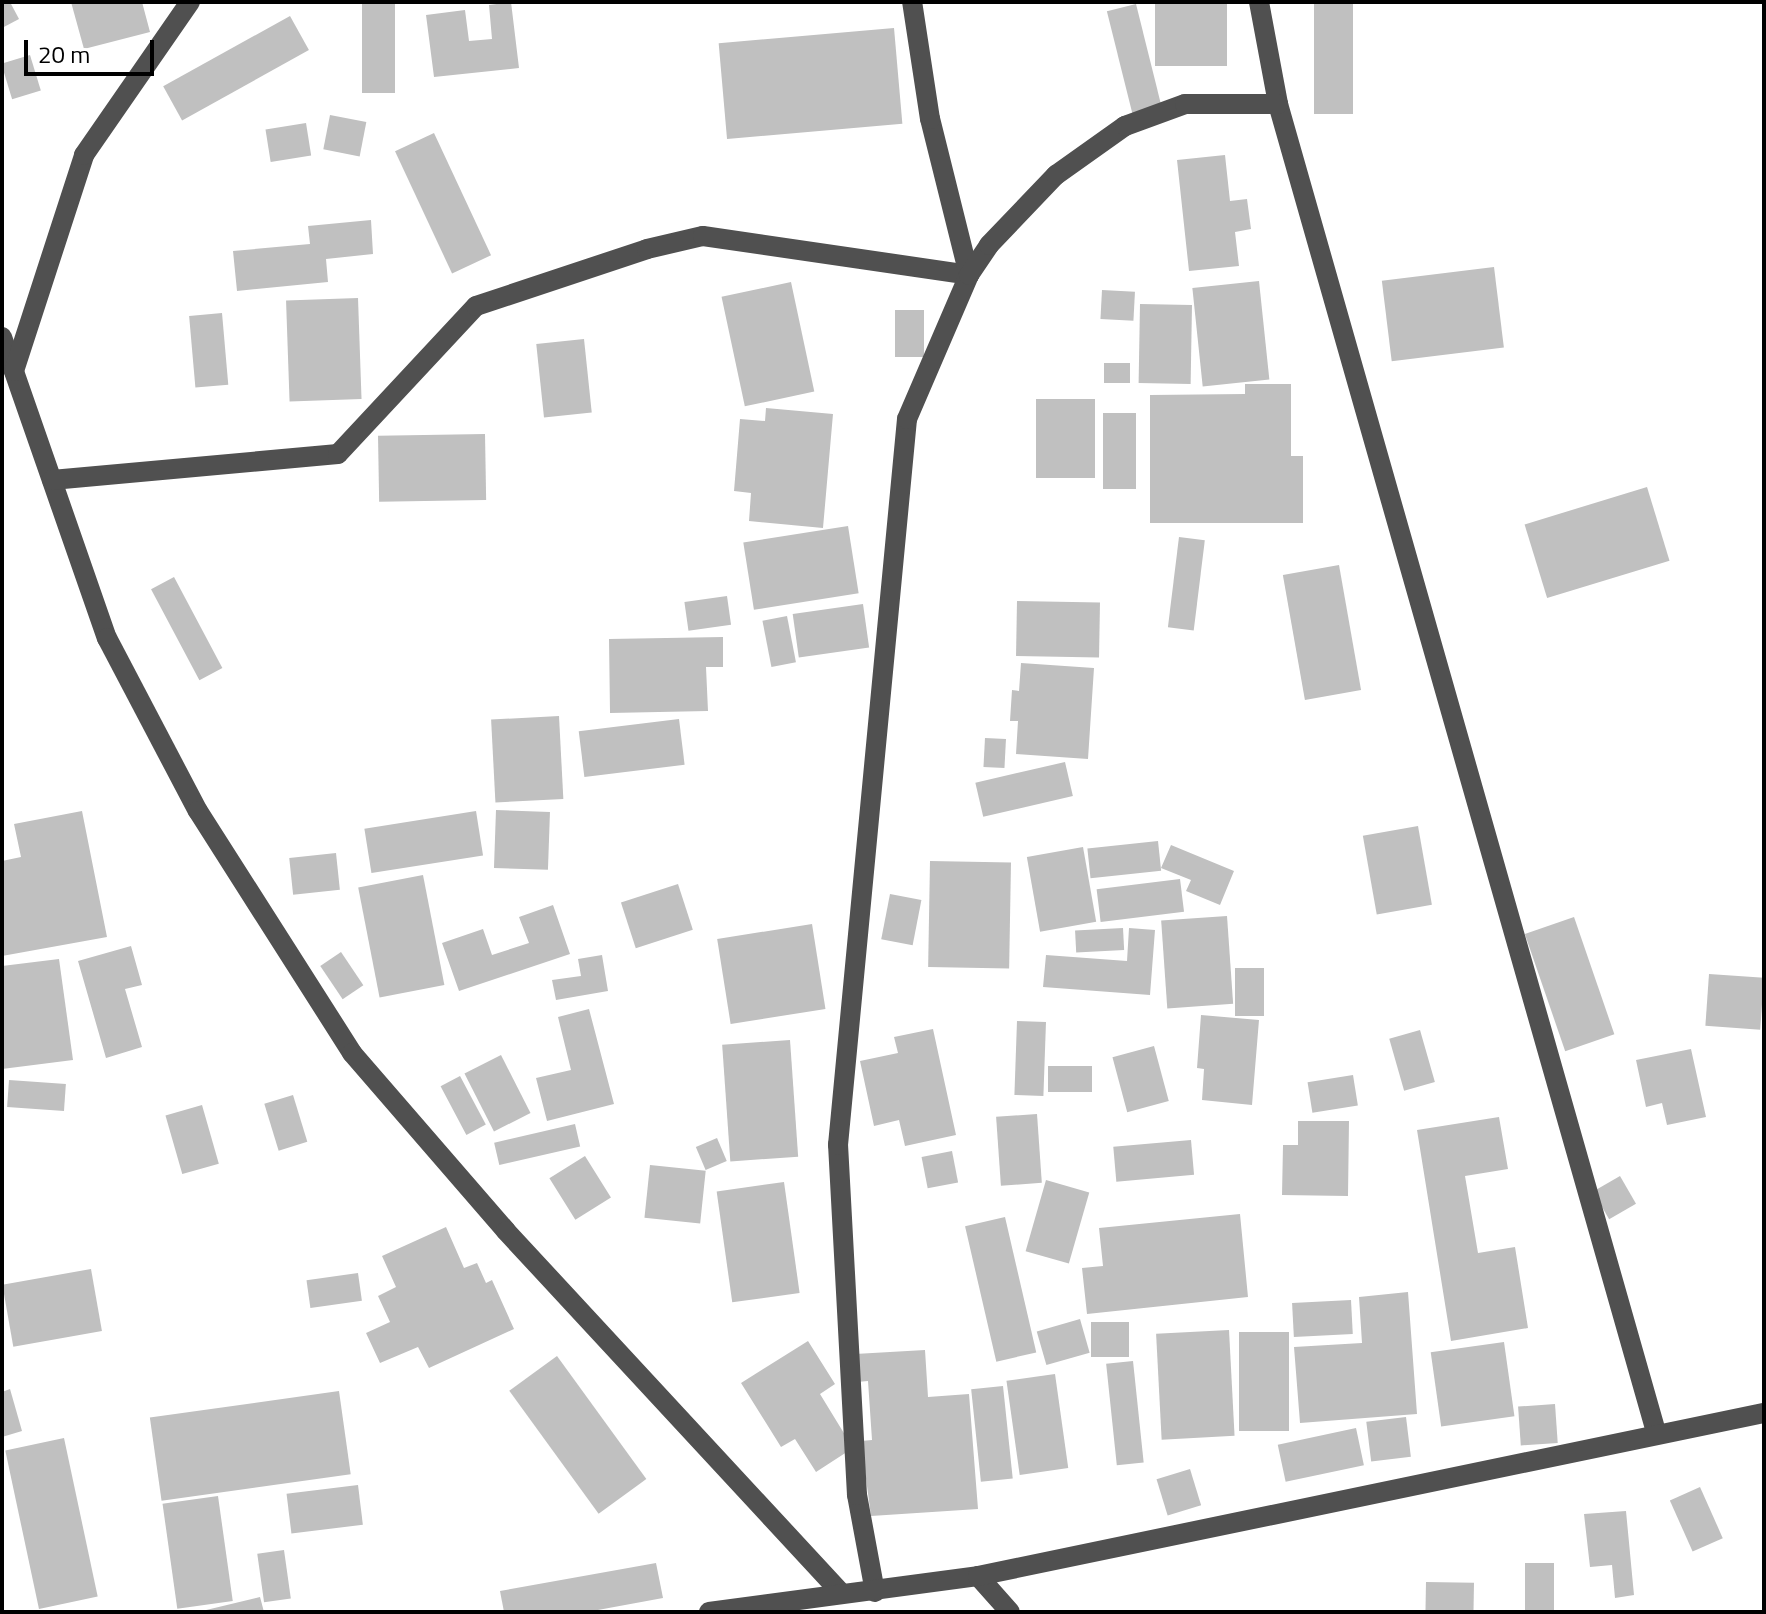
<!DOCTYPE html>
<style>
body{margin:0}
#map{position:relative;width:1766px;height:1614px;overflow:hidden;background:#fff;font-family:"Titillium Web",sans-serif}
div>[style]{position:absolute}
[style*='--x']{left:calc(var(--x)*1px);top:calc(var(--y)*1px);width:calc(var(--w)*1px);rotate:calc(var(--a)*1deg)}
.building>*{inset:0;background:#c0c0c0;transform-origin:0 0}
.minor>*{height:20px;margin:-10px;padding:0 10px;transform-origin:10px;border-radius:10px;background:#505050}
span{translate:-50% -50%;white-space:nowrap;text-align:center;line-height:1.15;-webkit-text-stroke:6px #fff;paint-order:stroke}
.frame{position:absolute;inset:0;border:4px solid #000;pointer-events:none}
.scale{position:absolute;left:24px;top:40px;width:130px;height:36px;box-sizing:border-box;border:4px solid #000;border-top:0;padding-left:10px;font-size:24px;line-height:28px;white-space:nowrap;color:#000;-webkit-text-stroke:6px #fff;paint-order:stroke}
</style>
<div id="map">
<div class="building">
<div style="clip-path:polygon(2px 2px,10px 2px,19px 19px,2px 28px)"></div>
<div style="clip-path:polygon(71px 2px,142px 2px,150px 32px,84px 49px)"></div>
<div style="left:362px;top:2px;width:33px;height:91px"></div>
<div style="clip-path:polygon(511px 2px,519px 68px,434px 77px,426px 15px,465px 10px,469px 41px,492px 39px,489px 5px)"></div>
<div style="left:1155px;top:2px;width:72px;height:64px"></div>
<div style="left:1314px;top:2px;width:39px;height:112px"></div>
<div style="left:1136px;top:4px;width:105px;height:30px;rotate:76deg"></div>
<div style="left:290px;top:16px;width:39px;height:145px;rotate:61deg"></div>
<div style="left:894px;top:28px;width:96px;height:176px;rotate:85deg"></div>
<div style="left:30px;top:55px;width:37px;height:30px;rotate:73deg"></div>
<div style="left:330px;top:115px;width:37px;height:35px;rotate:11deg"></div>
<div style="left:306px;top:123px;width:33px;height:41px;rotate:81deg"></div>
<div style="left:434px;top:133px;width:135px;height:43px;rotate:65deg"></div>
<div style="clip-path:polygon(1225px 155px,1230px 201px,1247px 199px,1251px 229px,1235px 232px,1239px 266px,1189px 271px,1177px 160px)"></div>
<div style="clip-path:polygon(371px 220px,373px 254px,326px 259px,328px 282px,237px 291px,233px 251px,310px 244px,308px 226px)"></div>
<div style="left:1494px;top:267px;width:81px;height:113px;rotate:83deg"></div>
<div style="left:1259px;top:281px;width:99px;height:67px;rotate:84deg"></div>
<div style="left:791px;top:282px;width:112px;height:71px;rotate:78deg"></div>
<div style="left:1102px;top:290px;width:33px;height:29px;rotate:3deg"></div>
<div style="left:358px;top:298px;width:101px;height:72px;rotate:88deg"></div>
<div style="left:1140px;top:304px;width:52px;height:79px;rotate:1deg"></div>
<div style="left:895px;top:310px;width:29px;height:47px"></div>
<div style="left:222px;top:313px;width:72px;height:33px;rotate:85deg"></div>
<div style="left:584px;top:339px;width:74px;height:48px;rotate:84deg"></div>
<div style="left:1104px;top:363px;width:26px;height:20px"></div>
<div style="clip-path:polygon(1245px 384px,1291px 384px,1291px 456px,1303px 456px,1303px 523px,1150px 523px,1150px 395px,1245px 394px)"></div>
<div style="left:1036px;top:399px;width:59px;height:79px"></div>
<div style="clip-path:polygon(766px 408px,833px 414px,823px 528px,749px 521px,751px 493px,734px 491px,740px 419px,765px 421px)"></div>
<div style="left:1103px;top:413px;width:33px;height:76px"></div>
<div style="left:485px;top:434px;width:66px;height:107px;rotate:89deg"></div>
<div style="left:1647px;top:487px;width:77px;height:128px;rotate:73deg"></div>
<div style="left:848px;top:526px;width:68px;height:106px;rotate:81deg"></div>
<div style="left:1179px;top:537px;width:26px;height:91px;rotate:7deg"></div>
<div style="left:1339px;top:565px;width:127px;height:57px;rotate:80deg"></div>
<div style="left:174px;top:577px;width:103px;height:26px;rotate:62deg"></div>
<div style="left:727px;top:596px;width:29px;height:43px;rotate:82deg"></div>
<div style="left:1017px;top:601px;width:83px;height:55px;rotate:1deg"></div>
<div style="left:863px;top:604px;width:44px;height:71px;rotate:82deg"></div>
<div style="left:787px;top:616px;width:47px;height:25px;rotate:79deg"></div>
<div style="clip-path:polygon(723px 637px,723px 667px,706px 667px,708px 711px,610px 713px,609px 639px)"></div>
<div style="clip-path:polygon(1021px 663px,1094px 668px,1088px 759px,1016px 754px,1018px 721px,1010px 721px,1012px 690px,1019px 691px)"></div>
<div style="left:559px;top:716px;width:83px;height:68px;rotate:87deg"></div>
<div style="left:679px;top:719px;width:46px;height:101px;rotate:83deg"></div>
<div style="left:985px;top:738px;width:21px;height:29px;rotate:3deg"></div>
<div style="left:1065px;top:762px;width:35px;height:92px;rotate:77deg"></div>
<div style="left:496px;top:810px;width:54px;height:58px;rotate:2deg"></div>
<div style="clip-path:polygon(82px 811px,107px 937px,2px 956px,2px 861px,21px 857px,14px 824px)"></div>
<div style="left:476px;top:811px;width:45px;height:113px;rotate:81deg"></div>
<div style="left:1418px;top:826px;width:80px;height:56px;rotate:80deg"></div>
<div style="left:1158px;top:841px;width:30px;height:71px;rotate:84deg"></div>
<div style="clip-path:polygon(1171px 845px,1234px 871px,1220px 905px,1186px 891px,1191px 880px,1161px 868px)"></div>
<div style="left:1083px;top:847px;width:76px;height:57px;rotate:80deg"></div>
<div style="left:336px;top:853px;width:37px;height:47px;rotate:84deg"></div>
<div style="left:930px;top:861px;width:81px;height:106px;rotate:1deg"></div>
<div style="left:423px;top:875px;width:112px;height:66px;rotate:79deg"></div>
<div style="left:1180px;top:879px;width:33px;height:84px;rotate:83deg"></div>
<div style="left:678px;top:884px;width:48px;height:60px;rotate:72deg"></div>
<div style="left:890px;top:894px;width:32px;height:46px;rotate:11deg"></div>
<div style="clip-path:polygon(553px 905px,570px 954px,459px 991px,442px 943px,483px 929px,492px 955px,529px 943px,519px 917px)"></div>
<div style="left:1227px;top:916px;width:88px;height:66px;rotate:86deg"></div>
<div style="left:1574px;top:917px;width:124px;height:52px;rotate:71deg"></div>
<div style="left:812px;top:924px;width:86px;height:96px;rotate:81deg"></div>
<div style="left:1123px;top:928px;width:22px;height:48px;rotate:87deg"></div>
<div style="clip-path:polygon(1129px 928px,1155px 930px,1150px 995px,1043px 987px,1046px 955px,1127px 961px)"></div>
<div style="clip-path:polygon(131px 946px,142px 985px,125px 989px,142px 1047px,106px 1058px,78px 961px)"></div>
<div style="left:341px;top:952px;width:40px;height:25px;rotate:56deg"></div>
<div style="clip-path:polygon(602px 955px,608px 991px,556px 1000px,552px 980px,581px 976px,578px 959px)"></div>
<div style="clip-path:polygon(59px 959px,73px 1060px,2px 1069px,2px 966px)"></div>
<div style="left:1235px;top:968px;width:29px;height:48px"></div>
<div style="left:1709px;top:974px;width:55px;height:52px;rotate:4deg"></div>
<div style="clip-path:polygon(589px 1009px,614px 1104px,547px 1121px,536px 1078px,571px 1070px,558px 1017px)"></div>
<div style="clip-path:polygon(1201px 1015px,1259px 1020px,1252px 1105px,1202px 1100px,1204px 1069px,1197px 1068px)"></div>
<div style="left:1017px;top:1021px;width:29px;height:74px;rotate:2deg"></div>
<div style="clip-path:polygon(933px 1029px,956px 1135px,905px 1146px,899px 1120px,874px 1126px,860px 1061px,898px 1053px,894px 1037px)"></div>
<div style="left:1420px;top:1030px;width:54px;height:32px;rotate:74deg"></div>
<div style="left:790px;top:1040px;width:117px;height:68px;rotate:86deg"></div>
<div style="left:1154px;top:1046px;width:57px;height:43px;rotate:75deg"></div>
<div style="clip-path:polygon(1691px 1049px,1706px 1117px,1667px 1125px,1662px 1103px,1646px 1107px,1636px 1060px)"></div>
<div style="left:501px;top:1055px;width:65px;height:41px;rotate:63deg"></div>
<div style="left:1048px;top:1066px;width:44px;height:26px"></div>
<div style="left:1353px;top:1075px;width:31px;height:46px;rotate:81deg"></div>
<div style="left:460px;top:1076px;width:55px;height:22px;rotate:62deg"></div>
<div style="left:9px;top:1080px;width:57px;height:27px;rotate:4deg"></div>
<div style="left:293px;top:1095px;width:49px;height:30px;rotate:73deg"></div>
<div style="left:202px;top:1105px;width:61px;height:38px;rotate:74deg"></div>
<div style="left:1037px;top:1114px;width:69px;height:41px;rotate:86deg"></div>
<div style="clip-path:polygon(1499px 1117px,1508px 1169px,1465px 1176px,1478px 1253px,1515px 1247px,1528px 1328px,1451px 1341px,1417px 1130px)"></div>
<div style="clip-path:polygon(1298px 1121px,1349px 1121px,1348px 1196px,1282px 1195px,1283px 1145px,1298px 1145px)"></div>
<div style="left:575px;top:1124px;width:23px;height:83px;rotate:77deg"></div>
<div style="left:717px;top:1138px;width:25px;height:23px;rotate:67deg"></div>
<div style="left:1191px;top:1140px;width:35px;height:78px;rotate:85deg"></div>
<div style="left:952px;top:1151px;width:32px;height:31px;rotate:79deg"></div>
<div style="left:585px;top:1156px;width:49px;height:42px;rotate:58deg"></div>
<div style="left:650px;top:1165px;width:56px;height:53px;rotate:6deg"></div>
<div style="left:1620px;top:1176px;width:32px;height:31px;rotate:60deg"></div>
<div style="left:1046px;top:1180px;width:45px;height:74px;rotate:16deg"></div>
<div style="left:784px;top:1182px;width:112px;height:68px;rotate:82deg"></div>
<div style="clip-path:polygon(1240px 1214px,1248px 1297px,1087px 1314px,1082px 1268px,1103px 1266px,1099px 1228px)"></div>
<div style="left:1005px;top:1217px;width:139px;height:41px;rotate:77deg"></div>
<div style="clip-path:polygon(446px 1227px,464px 1268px,477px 1263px,486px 1283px,492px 1280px,514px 1329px,429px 1368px,418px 1347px,380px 1363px,366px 1333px,390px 1322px,378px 1296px,396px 1287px,382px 1256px)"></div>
<div style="left:91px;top:1269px;width:63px;height:90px;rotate:80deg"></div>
<div style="left:358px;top:1273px;width:28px;height:52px;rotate:82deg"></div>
<div style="clip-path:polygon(1408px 1292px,1417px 1414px,1300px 1423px,1294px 1347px,1362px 1343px,1359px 1297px)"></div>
<div style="left:1351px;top:1300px;width:34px;height:59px;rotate:87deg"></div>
<div style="left:1080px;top:1319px;width:35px;height:45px;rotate:74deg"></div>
<div style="left:1091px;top:1322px;width:38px;height:35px"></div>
<div style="left:1229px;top:1330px;width:106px;height:73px;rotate:87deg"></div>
<div style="left:1239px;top:1332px;width:50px;height:99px"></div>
<div style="clip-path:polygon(808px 1341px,835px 1384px,820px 1394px,853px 1448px,816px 1472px,795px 1439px,781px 1447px,741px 1383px)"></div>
<div style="left:1504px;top:1342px;width:75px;height:74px;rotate:82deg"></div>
<div style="clip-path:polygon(925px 1350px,928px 1397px,969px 1394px,978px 1509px,871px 1516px,861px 1441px,872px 1440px,868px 1381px,857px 1382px,855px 1354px)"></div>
<div style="left:557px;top:1356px;width:152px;height:59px;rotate:54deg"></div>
<div style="left:1133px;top:1361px;width:102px;height:27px;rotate:84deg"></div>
<div style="left:1055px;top:1374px;width:95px;height:49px;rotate:82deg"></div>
<div style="left:1003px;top:1386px;width:93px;height:32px;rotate:84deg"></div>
<div style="clip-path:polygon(10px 1389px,22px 1431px,2px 1437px,2px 1392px)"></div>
<div style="left:339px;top:1391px;width:84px;height:191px;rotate:82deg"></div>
<div style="left:1555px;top:1404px;width:39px;height:37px;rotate:86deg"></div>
<div style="left:1406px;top:1417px;width:40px;height:40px;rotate:83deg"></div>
<div style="left:1356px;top:1428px;width:38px;height:80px;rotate:78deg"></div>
<div style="left:64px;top:1438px;width:162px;height:60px;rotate:78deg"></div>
<div style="left:1190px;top:1469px;width:38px;height:35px;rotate:73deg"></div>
<div style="left:358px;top:1485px;width:40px;height:72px;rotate:83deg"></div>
<div style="left:1700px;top:1487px;width:56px;height:33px;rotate:66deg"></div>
<div style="left:218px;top:1496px;width:106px;height:56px;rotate:82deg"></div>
<div style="clip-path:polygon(1626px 1511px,1634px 1595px,1615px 1598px,1612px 1565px,1590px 1567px,1584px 1514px)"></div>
<div style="left:284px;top:1550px;width:49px;height:27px;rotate:82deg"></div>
<div style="clip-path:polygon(656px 1563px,663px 1598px,587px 1612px,504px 1612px,500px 1591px)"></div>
<div style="left:1525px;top:1563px;width:29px;height:49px"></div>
<div style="left:1426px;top:1582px;width:48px;height:30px;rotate:1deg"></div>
<div style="clip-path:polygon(260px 1597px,264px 1612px,202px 1612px,202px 1611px)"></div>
</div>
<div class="minor">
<div style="--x:1259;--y:2;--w:104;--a:79.4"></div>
<div style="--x:1278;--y:104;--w:1381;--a:74.11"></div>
<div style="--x:2;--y:337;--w:319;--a:70.8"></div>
<div style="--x:107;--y:638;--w:195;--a:62.3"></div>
<div style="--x:198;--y:811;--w:287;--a:57.5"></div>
<div style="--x:352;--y:1053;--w:235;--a:49.1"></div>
<div style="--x:506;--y:1231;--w:492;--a:47.2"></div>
<div style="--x:14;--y:371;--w:227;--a:-72"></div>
<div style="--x:84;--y:155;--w:186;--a:-55.3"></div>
<div style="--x:52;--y:480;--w:287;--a:-5.2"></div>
<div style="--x:338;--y:454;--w:202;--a:-47"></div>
<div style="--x:476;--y:306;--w:180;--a:-18.4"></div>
<div style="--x:647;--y:249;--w:57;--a:-13.1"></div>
<div style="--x:703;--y:236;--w:269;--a:8.3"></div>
<div style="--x:969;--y:275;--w:161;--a:-104"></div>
<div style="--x:930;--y:119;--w:118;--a:-98.7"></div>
<div style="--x:978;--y:1576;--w:48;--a:48.4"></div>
<div style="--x:875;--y:1592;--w:99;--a:-100.5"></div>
<div style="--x:857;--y:1495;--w:351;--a:-93.1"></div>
<div style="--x:838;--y:1145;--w:729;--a:-84.57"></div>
<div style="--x:907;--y:419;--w:157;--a:-66.7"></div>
<div style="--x:969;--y:275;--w:36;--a:-56"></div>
<div style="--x:989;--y:245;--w:97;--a:-46.3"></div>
<div style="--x:1056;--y:175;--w:85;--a:-35.4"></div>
<div style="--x:1125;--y:126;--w:64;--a:-20.1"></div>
<div style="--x:1185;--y:104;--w:93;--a:0"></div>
<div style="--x:709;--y:1612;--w:271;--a:-7.6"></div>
<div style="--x:978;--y:1576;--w:803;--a:-11.72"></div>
</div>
<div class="frame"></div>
<div class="scale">20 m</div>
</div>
